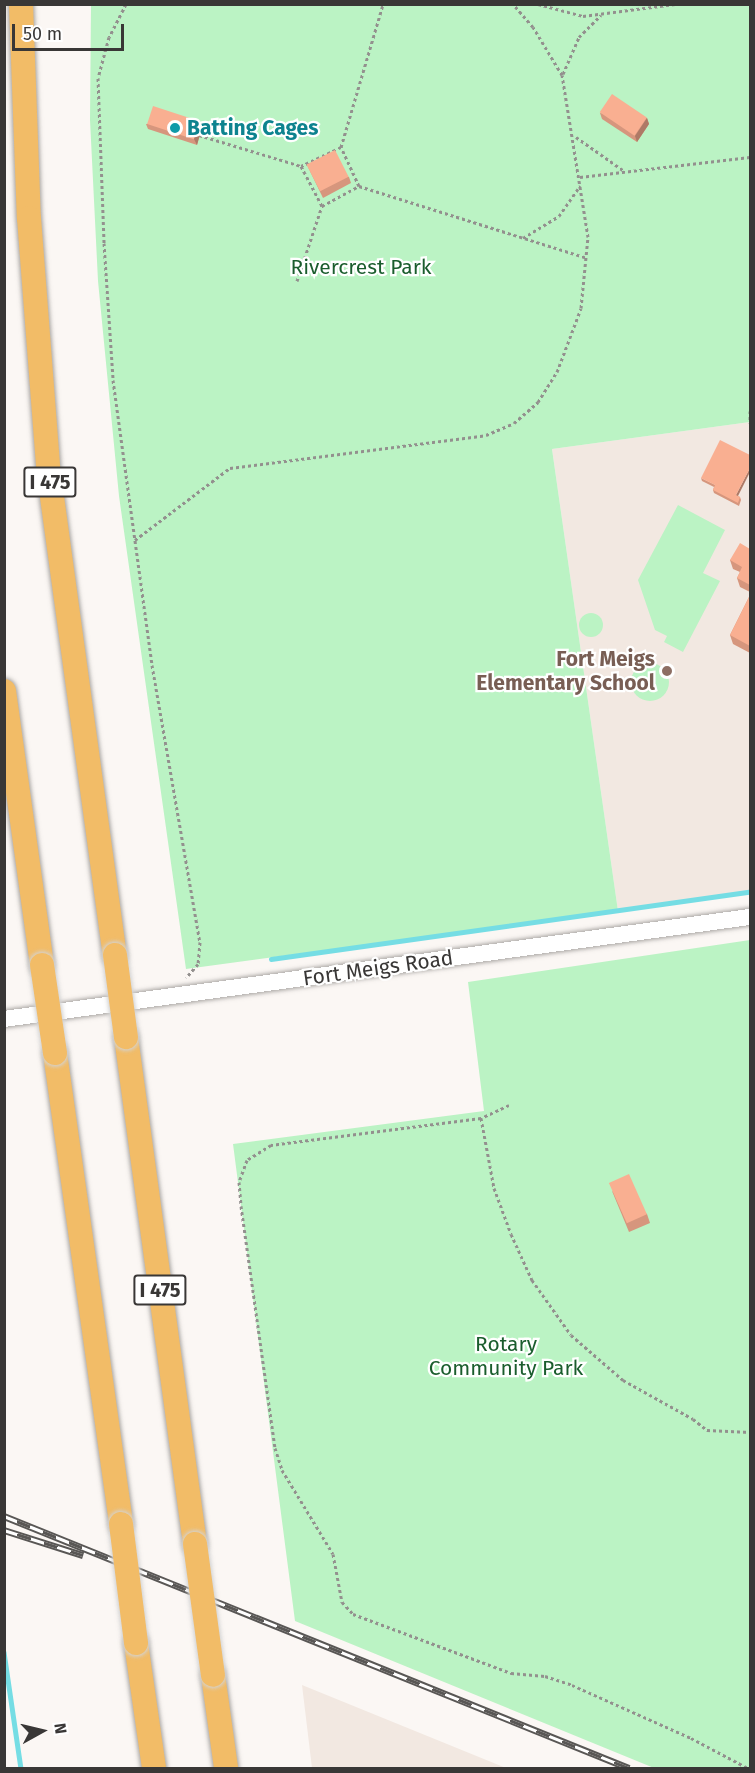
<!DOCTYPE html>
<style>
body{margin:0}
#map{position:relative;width:755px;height:1773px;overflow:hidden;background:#fbf7f4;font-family:"Fira Sans",sans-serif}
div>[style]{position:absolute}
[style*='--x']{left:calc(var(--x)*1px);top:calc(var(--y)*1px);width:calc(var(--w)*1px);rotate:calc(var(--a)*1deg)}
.built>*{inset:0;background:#f2e8e1}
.green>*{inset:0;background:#bbf3c4}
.round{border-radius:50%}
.stream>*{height:4.5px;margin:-2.25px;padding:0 2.25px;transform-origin:2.25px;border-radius:2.25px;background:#75dde4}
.path>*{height:3px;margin-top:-1.5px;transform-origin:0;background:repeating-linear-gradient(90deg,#93908e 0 3px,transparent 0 6px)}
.roads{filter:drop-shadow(0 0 2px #adaaa7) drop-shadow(0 0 2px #adaaa7)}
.tertiary>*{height:16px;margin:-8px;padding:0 8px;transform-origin:8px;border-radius:8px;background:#fff}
.motorway>*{height:24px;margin:-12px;padding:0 12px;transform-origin:12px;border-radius:12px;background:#f2bc67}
.rail>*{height:7px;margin-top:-3.5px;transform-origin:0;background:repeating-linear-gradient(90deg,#fff 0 14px,#595755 0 28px);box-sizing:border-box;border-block:2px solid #595755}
.bridges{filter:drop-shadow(0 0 2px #d3d3d3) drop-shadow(0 0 2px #d3d3d3)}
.motorway-bridge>*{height:24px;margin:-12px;padding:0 12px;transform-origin:12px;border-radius:12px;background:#f2bc67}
.wall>*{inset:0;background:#d6967d}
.shaded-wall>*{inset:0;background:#ae7a66}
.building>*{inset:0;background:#f9af91;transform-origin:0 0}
.dots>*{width:16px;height:16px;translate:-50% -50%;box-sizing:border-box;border:3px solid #fff;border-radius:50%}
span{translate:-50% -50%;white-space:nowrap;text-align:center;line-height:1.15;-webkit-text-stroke:4.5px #fff;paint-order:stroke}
.shield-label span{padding:2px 4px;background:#fff;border:2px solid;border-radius:4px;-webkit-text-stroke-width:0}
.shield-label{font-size:20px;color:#393736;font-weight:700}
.culture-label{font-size:21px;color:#0d838f;font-weight:700}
.left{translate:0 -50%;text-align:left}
.park-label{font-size:21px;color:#1a5d2d}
.education-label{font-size:21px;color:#785e54;font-weight:700}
.right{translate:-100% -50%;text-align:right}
.street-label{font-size:21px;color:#393736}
.frame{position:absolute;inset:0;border:6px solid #393736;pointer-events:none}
.north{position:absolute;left:12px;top:1701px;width:60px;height:60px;-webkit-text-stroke:4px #fff;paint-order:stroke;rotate:82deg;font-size:16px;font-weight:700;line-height:24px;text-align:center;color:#393736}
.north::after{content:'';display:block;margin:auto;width:21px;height:27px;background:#393736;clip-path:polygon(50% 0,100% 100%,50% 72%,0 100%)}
.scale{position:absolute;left:12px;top:24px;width:112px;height:27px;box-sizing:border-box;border:3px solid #393736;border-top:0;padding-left:8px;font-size:18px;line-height:21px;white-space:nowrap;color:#393736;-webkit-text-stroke:4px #fff;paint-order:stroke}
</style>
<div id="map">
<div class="built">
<div style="clip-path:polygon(750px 422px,750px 893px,618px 911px,552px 449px)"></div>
<div style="clip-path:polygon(302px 1685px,506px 1768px,312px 1768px)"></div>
</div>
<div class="green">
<div style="clip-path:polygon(91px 5px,750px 5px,750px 422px,552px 449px,618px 911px,186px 969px,119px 496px,98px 281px,90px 120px)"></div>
<div style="clip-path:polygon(678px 505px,725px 530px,703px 573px,720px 581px,683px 652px,664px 642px,667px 636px,655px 630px,638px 580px)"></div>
<div class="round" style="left:579px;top:613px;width:24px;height:24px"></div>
<div class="round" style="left:631px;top:663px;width:38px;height:38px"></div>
<div style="clip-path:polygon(750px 940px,750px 1768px,654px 1768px,295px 1621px,233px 1144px,484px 1111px,468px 982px)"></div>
</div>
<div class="stream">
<div style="--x:271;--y:959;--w:484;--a:-8"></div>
<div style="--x:4;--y:1652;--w:117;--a:81.7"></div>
</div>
<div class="path">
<div style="--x:126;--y:4;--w:37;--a:117"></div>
<div style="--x:109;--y:37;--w:42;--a:105"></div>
<div style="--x:98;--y:78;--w:165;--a:87.9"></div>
<div style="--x:104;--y:243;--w:137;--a:86.2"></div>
<div style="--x:113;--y:380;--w:288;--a:82.2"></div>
<div style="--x:152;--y:665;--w:281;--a:80.2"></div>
<div style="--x:200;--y:942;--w:22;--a:95"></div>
<div style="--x:198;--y:964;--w:18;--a:131"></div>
<div style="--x:538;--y:4;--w:47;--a:14.9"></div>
<div style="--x:583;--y:16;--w:93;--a:-7.4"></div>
<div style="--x:563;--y:74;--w:40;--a:-66.6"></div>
<div style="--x:579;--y:37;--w:31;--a:-45"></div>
<div style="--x:199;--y:135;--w:107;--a:16.9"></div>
<div style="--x:576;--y:137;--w:59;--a:35.3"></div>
<div style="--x:341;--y:147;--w:44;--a:154.6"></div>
<div style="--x:301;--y:166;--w:45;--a:62.3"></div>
<div style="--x:322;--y:206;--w:42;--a:-28.4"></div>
<div style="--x:359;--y:186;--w:239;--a:17.5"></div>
<div style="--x:580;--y:177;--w:171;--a:-6.7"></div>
<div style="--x:359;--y:186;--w:43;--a:-114.8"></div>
<div style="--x:341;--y:147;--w:149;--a:-73.6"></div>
<div style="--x:523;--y:238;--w:42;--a:-31.4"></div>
<div style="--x:559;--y:216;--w:37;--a:-55"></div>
<div style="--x:297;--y:281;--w:79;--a:-71.6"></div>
<div style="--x:750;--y:411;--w:12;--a:90"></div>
<div style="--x:135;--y:540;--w:119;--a:-37.2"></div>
<div style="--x:230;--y:468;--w:258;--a:-7.3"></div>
<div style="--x:486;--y:435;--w:30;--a:-23"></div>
<div style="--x:514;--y:423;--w:32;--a:-41"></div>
<div style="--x:538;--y:402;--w:36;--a:-58"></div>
<div style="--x:557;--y:372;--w:68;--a:-69.4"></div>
<div style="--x:581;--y:308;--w:71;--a:-84.4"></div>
<div style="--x:588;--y:237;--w:164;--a:-99.1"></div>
<div style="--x:562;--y:75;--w:56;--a:-121.1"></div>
<div style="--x:533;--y:27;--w:30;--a:-131"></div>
<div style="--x:509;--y:1105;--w:31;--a:155"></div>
<div style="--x:481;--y:1118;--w:212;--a:172.7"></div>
<div style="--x:271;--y:1145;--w:28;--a:148"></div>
<div style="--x:247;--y:1160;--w:23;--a:110"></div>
<div style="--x:239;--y:1182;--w:24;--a:85"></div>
<div style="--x:241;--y:1206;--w:244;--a:82"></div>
<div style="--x:275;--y:1448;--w:23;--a:72"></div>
<div style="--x:282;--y:1470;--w:98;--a:58.7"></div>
<div style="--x:333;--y:1554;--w:49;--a:79.4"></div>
<div style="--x:342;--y:1602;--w:16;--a:47"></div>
<div style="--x:353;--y:1614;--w:169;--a:20.5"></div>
<div style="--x:511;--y:1673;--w:34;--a:5"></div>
<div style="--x:545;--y:1676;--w:28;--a:18"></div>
<div style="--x:572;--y:1685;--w:130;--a:24"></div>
<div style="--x:691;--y:1738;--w:64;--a:27.8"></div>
<div style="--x:481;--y:1118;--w:71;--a:79.5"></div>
<div style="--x:494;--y:1188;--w:49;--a:69.7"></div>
<div style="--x:511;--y:1234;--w:51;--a:65.5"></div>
<div style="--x:532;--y:1280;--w:67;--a:54.7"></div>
<div style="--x:571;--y:1335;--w:69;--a:40.9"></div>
<div style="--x:623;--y:1380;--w:80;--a:29.1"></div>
<div style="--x:693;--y:1419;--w:18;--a:38"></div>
<div style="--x:707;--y:1430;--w:43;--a:2.7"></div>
</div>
<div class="roads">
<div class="tertiary">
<div style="--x:4;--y:1019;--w:753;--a:-7.79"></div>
</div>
<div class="motorway">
<div style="--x:21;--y:4;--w:214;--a:87.9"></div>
<div style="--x:29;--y:218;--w:258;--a:85.6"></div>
<div style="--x:49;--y:475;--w:485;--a:82.2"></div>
<div style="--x:4;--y:691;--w:277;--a:82.1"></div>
<div style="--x:126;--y:1037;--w:512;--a:82.25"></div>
<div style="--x:55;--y:1053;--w:476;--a:82"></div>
<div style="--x:136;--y:1643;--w:126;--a:81.8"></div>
<div style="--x:213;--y:1675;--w:94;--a:82"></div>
</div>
</div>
<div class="rail">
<div style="--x:4;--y:1516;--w:674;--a:21.96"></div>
<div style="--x:4;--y:1530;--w:83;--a:17.6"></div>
</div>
<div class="bridges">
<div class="motorway-bridge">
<div style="--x:115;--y:955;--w:83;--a:82.4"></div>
<div style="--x:42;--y:965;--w:89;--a:81.6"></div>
<div style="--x:121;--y:1524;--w:120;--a:82.8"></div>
<div style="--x:195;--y:1544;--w:132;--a:82.2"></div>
</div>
</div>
<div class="wall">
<div style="clip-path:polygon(600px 113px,647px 118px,649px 124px,637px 142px,602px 119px)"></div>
<div style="clip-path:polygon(200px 121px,202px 127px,197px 145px,148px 129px,146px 124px)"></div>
<div style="clip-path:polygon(307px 165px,349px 177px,351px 183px,323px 198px)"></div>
<div style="clip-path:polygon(701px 478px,740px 497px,741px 500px,739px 506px,714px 493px,713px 490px,714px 487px,702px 481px)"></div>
<div style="clip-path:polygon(750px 549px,750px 592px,740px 587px,737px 578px,740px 572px,733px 569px,730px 560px)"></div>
<div style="clip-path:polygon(750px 595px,750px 653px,733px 644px,730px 635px)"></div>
<div style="clip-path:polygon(612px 1191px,647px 1214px,650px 1223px,629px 1232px)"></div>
</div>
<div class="shaded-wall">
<div style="clip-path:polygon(647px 118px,649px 124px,637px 142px,635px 136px)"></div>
<div style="clip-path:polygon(200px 121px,202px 127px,197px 145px,194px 139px)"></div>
<div style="clip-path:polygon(750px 468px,750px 472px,737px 498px,736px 495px)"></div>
</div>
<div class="building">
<div style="left:612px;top:94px;width:42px;height:22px;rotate:34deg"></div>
<div style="left:153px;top:106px;width:49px;height:19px;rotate:18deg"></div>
<div style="left:335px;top:150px;width:30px;height:32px;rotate:63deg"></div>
<div style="clip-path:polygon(720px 440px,750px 455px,750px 468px,736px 495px,740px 497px,738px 503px,713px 490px,715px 485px,701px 478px)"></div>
<div style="clip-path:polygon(740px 543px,750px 549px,750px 585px,737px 578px,742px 567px,730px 560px)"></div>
<div style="clip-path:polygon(750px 595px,750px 646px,730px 635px)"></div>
<div style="left:629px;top:1174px;width:44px;height:22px;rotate:66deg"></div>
</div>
<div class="dots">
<div style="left:175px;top:128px;background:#0f9aa8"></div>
<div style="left:667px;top:671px;background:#8d6e63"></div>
</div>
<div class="shield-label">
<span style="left:50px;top:482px">I 475</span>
<span style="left:160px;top:1290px">I 475</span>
</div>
<div class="culture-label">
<span class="left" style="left:187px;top:128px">Batting Cages</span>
</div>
<div class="park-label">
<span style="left:361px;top:267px">Rivercrest Park</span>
<span style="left:506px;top:1356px">Rotary<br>Community Park</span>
</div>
<div class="education-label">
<span class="right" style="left:655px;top:671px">Fort Meigs<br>Elementary School</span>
</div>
<div class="street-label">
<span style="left:378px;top:968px;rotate:-8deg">Fort Meigs Road</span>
</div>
<div class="frame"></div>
<div class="north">N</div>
<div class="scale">50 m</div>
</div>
